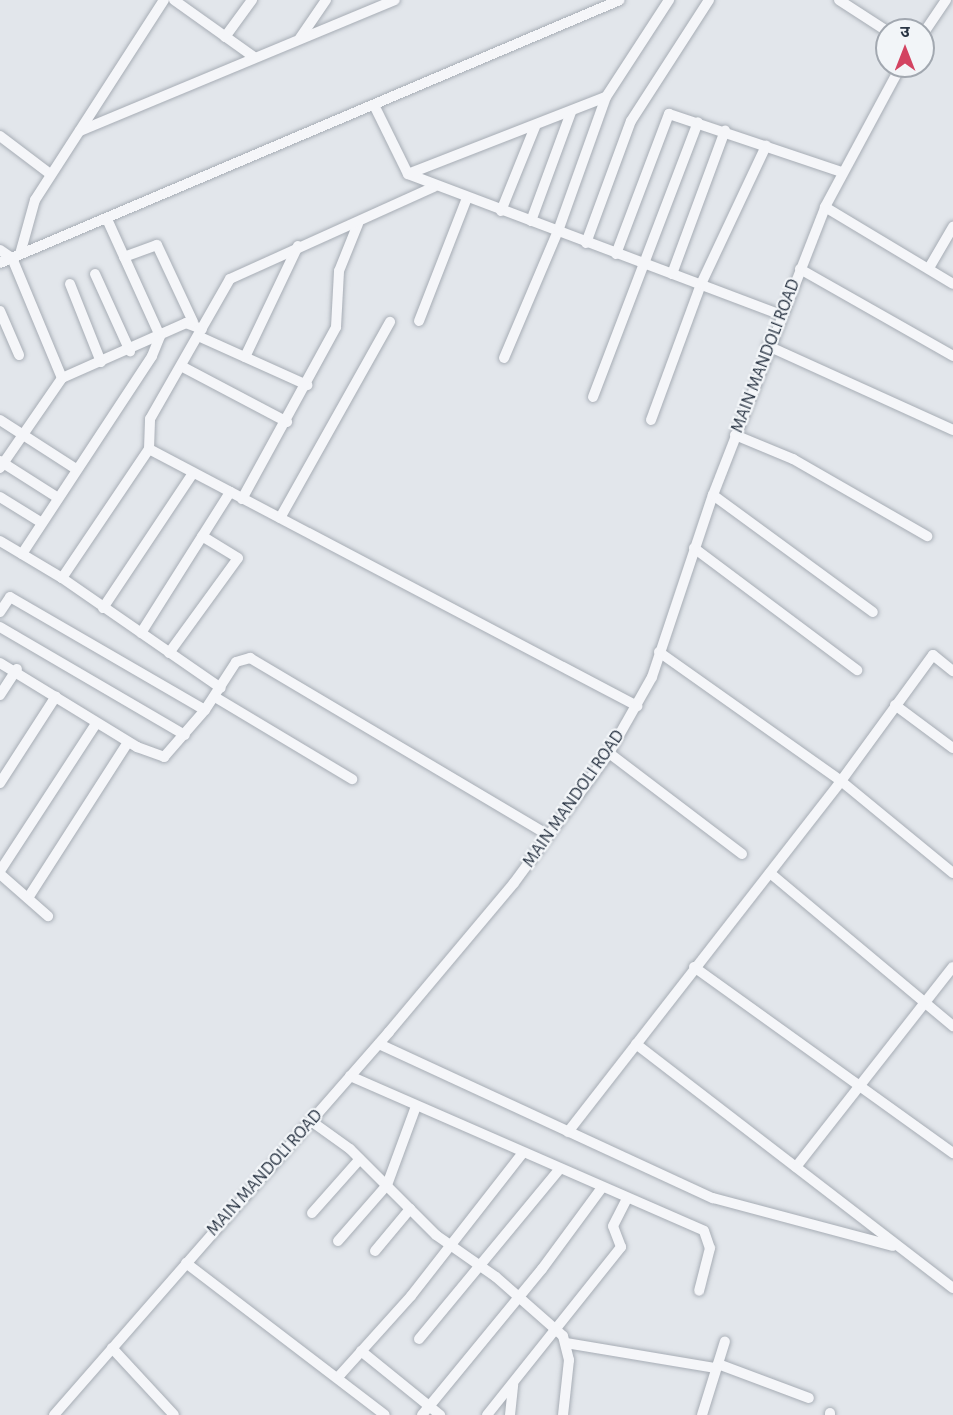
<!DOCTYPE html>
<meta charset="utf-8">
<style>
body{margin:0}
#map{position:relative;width:953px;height:1415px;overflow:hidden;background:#e2e6eb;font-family:"Alegreya Sans","Noto Sans Devanagari",sans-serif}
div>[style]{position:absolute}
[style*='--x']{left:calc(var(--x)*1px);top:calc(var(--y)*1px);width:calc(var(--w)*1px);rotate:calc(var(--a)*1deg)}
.roads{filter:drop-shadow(0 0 2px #a7adb5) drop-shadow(0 0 2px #a7adb5)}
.minor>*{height:10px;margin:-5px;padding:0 5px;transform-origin:5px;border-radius:5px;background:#f5f6f9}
span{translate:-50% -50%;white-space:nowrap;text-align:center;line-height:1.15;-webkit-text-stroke:4.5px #f2f5f8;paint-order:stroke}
.street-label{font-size:18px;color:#293443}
.north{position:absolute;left:875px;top:18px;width:60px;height:60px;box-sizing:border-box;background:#f2f5f8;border:2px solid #a2a8b0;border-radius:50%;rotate:0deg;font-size:16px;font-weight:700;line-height:24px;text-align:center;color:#293443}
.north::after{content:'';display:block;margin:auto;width:21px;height:27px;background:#d34361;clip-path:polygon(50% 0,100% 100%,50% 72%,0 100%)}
</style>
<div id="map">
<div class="roads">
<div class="minor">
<div style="--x:174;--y:0;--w:98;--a:35.5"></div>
<div style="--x:839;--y:0;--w:57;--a:32.9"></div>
<div style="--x:923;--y:34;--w:41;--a:-55.9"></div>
<div style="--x:225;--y:37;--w:46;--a:-53.9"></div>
<div style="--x:300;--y:38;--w:46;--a:-55.6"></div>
<div style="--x:374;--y:105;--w:77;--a:63.8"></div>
<div style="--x:408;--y:174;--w:400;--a:20.7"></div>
<div style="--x:80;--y:131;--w:341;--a:-22.6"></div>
<div style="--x:0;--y:136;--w:63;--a:37.2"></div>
<div style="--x:408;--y:174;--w:212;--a:-21.3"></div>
<div style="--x:825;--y:207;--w:149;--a:31"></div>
<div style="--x:501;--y:211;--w:91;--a:-68"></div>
<div style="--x:531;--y:221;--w:116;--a:-69.8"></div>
<div style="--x:586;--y:243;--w:130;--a:-69.8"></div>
<div style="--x:631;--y:121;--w:144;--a:-57.2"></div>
<div style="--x:0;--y:250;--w:14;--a:34"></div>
<div style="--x:12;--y:258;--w:130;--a:67.4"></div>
<div style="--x:62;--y:378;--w:136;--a:-23.9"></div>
<div style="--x:186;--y:323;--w:17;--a:21"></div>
<div style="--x:20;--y:254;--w:56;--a:-74.5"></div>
<div style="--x:35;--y:200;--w:238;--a:-57.2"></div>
<div style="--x:616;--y:254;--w:150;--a:-69.3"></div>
<div style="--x:669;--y:114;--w:182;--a:18.6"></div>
<div style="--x:124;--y:257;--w:35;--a:-20"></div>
<div style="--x:157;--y:245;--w:85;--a:64.9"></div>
<div style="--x:0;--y:263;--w:673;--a:-22.99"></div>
<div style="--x:929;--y:268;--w:48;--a:-59.7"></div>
<div style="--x:800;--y:269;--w:176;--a:29.6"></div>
<div style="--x:95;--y:274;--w:85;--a:65.6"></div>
<div style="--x:672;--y:274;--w:153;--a:-69.7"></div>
<div style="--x:70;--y:284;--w:84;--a:68.3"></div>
<div style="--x:0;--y:311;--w:48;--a:66.6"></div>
<div style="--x:419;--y:321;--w:132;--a:-68.7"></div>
<div style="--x:198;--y:336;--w:120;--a:24.2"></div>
<div style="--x:768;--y:346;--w:203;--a:24.4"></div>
<div style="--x:245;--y:357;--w:123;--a:-64.5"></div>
<div style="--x:504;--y:358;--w:138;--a:-67"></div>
<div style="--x:558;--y:231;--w:142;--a:-70.3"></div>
<div style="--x:606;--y:97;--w:116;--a:-57"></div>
<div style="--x:181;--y:366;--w:120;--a:27.8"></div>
<div style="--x:593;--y:397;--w:294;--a:-69.1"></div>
<div style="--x:0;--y:420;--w:90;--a:32.8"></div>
<div style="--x:651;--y:420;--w:145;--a:-69.8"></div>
<div style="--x:701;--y:284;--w:153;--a:-64.8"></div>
<div style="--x:735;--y:435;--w:63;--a:22.5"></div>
<div style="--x:793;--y:459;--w:155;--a:29.9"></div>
<div style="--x:149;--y:449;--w:552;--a:27.77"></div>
<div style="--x:0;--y:461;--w:69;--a:32.5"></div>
<div style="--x:0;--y:468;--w:109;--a:-55.4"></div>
<div style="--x:713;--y:495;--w:198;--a:36.2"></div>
<div style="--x:0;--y:497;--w:49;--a:31.8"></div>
<div style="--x:242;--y:499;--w:196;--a:-61.3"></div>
<div style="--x:336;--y:327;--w:56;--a:-86.9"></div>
<div style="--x:339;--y:271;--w:51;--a:-68"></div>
<div style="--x:280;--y:518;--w:225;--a:-60.7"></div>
<div style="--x:0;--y:541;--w:72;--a:30.8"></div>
<div style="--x:62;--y:578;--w:193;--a:34.7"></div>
<div style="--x:694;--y:548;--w:204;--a:36.8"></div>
<div style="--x:22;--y:554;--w:237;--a:-56.7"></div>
<div style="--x:152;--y:356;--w:22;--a:-68"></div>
<div style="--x:160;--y:336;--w:128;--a:-114.4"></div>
<div style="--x:62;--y:578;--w:156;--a:-56"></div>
<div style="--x:149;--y:449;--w:30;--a:-88"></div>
<div style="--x:150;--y:419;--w:161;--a:-60.3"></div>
<div style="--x:230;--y:279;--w:224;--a:-24.3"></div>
<div style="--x:103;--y:608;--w:162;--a:-56.3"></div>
<div style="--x:0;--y:612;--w:18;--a:-56"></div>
<div style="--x:10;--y:597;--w:225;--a:30.1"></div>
<div style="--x:0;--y:627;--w:214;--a:30.3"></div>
<div style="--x:141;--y:633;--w:167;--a:-57.7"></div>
<div style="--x:659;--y:652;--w:223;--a:35.3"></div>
<div style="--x:841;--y:781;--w:145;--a:39.4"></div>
<div style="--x:169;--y:653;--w:117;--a:-54"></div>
<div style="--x:238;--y:558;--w:42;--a:-148.6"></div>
<div style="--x:0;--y:663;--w:161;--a:31.5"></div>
<div style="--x:137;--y:747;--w:29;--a:20"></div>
<div style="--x:164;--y:757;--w:62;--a:-48.9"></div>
<div style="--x:205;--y:710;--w:57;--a:-57.1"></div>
<div style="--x:236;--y:662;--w:15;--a:-16"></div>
<div style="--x:250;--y:658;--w:347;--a:30.7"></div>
<div style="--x:0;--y:695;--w:31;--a:-57"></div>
<div style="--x:215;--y:697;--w:160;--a:30.9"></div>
<div style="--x:895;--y:705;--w:72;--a:36.6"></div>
<div style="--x:609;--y:753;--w:167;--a:37.2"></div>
<div style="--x:0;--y:783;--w:103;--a:-57.2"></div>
<div style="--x:0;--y:871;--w:176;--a:-56.9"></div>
<div style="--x:770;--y:873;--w:239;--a:39.9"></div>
<div style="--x:0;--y:874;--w:64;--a:41.2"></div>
<div style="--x:28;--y:898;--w:185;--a:-57.3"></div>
<div style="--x:694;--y:967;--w:319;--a:35.7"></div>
<div style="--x:379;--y:1044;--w:368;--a:24.8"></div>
<div style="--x:713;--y:1198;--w:186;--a:14.9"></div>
<div style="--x:636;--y:1044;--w:400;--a:37.6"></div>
<div style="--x:350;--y:1076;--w:386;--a:23.6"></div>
<div style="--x:704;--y:1231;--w:18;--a:71"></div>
<div style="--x:710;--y:1248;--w:44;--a:104.3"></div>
<div style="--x:311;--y:1121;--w:48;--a:35.7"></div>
<div style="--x:350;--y:1149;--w:122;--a:45"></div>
<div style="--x:436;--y:1235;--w:73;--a:35"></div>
<div style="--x:496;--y:1277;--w:89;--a:41.4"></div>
<div style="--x:563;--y:1336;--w:25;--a:76"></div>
<div style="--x:569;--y:1360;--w:55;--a:96.2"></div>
<div style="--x:568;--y:1132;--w:445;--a:-52.1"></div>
<div style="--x:841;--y:781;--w:156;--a:-53.9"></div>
<div style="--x:933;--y:655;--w:26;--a:39"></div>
<div style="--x:796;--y:1167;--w:254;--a:-51.9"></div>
<div style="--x:312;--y:1213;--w:72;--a:-48.4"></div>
<div style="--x:338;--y:1241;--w:74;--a:-48.8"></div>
<div style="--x:387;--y:1185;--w:84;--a:-69.8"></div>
<div style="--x:375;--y:1251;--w:55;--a:-50.2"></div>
<div style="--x:186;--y:1263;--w:250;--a:37.4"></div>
<div style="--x:419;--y:1339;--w:219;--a:-50.4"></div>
<div style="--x:566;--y:1343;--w:152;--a:9.5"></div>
<div style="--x:112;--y:1348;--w:91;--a:47.2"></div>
<div style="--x:361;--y:1351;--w:102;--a:39"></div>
<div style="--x:718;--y:1364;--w:97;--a:20.5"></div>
<div style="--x:339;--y:1376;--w:108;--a:-48"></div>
<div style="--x:411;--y:1296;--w:180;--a:-52"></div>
<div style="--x:54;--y:1415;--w:509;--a:-48.82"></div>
<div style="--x:389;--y:1032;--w:194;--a:-50"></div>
<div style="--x:514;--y:883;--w:161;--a:-53.8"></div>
<div style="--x:609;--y:753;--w:87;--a:-60.5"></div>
<div style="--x:652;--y:677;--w:192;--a:-71.5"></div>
<div style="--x:713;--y:495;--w:309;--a:-68.7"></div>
<div style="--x:825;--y:207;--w:160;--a:-61.7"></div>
<div style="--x:422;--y:1415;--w:189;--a:-50.6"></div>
<div style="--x:542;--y:1269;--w:99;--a:-53.6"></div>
<div style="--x:487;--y:1415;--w:215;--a:-51.4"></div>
<div style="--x:621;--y:1247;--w:22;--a:-111"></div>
<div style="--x:613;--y:1226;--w:30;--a:-63"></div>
<div style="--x:510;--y:1415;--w:31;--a:-84"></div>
<div style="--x:702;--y:1415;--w:77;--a:-72.7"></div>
<div style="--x:830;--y:1415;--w:2;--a:-90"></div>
</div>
</div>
<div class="street-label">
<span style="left:766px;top:356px;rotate:-69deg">MAIN MANDOLI ROAD</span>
<span style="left:574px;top:799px;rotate:-55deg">MAIN MANDOLI ROAD</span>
<span style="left:265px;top:1173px;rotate:-48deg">MAIN MANDOLI ROAD</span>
</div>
<div class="north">उ</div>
</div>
